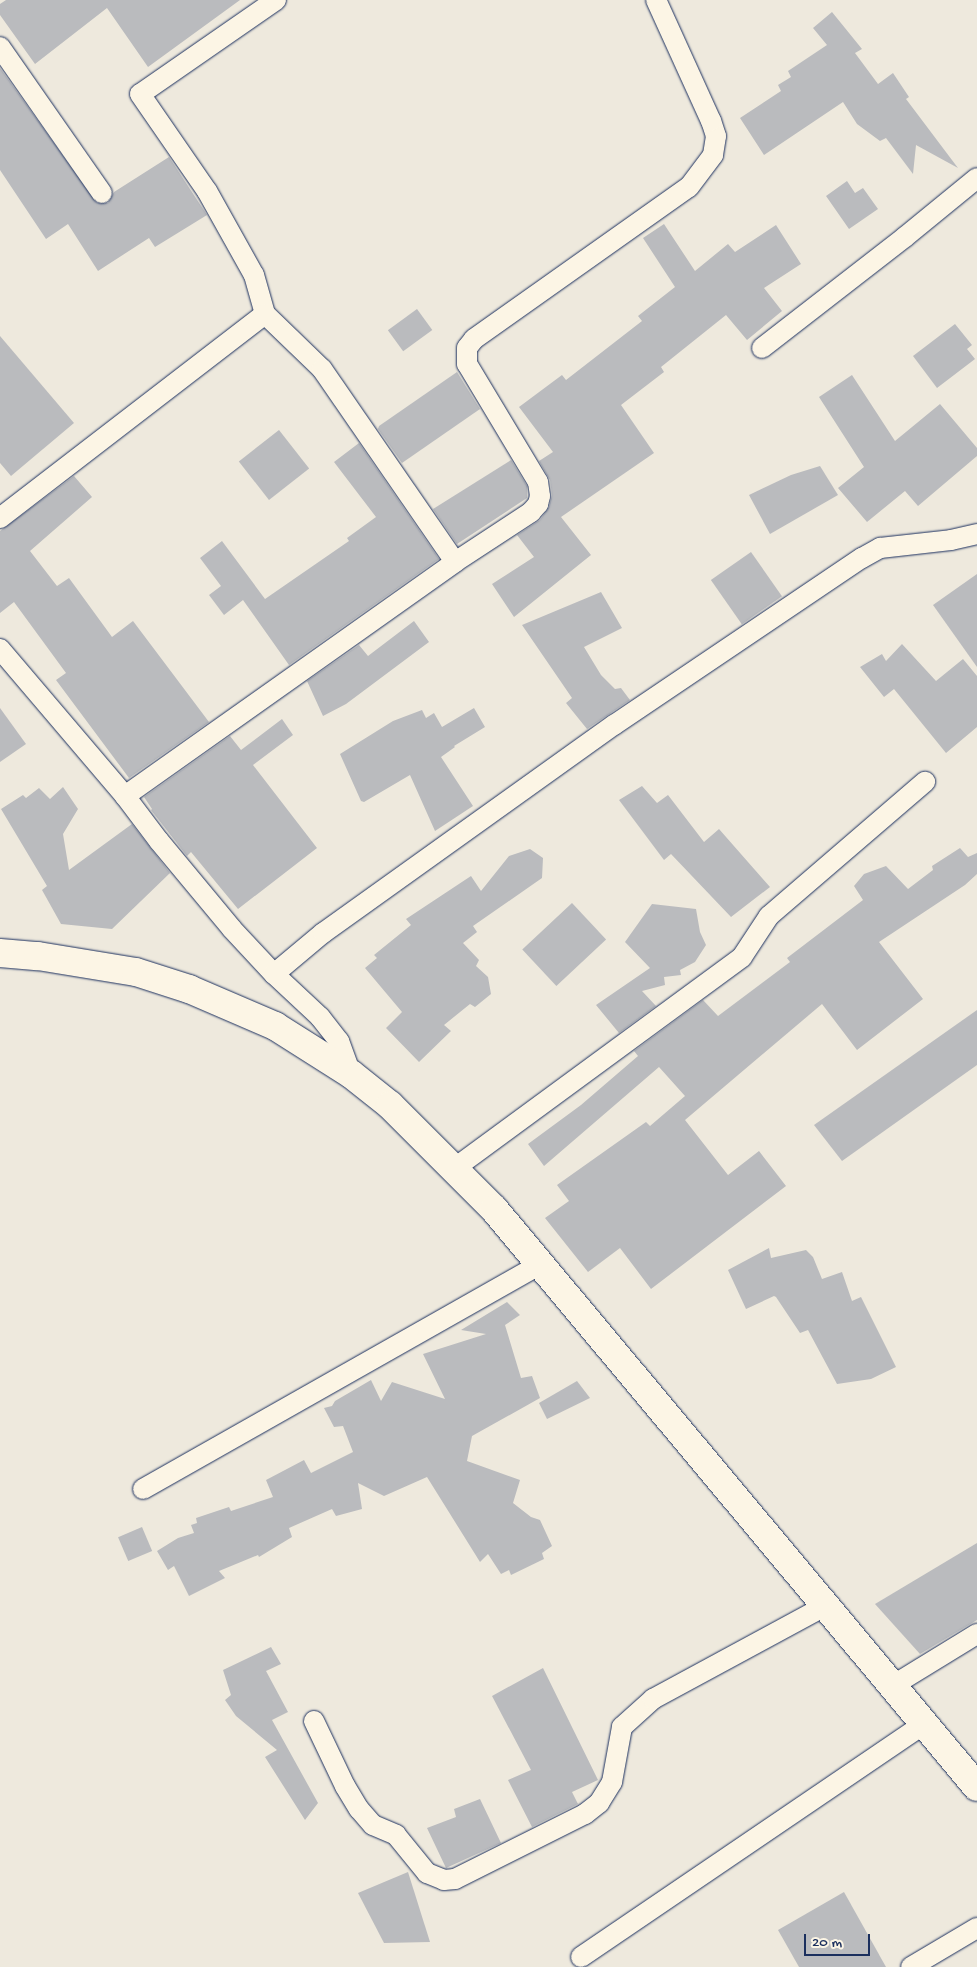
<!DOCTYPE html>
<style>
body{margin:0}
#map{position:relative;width:977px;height:1967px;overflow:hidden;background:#eee9dd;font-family:"Gochi Hand",sans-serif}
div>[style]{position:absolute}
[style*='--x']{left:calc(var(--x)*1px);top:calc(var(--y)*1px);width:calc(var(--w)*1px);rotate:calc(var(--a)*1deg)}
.building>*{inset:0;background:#babbbe;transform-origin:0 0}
.roads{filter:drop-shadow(0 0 1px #1b2f5e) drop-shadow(0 0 1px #1b2f5e)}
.street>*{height:20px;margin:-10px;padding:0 10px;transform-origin:10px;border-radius:10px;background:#fcf5e5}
.secondary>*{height:28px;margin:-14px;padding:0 14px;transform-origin:14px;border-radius:14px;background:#fcf5e5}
span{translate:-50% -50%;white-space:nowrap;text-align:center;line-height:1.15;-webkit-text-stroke:4.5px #fcf5e5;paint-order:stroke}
.scale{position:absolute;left:804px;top:1934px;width:66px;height:22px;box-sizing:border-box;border:2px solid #1b2f5e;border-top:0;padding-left:6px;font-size:15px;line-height:18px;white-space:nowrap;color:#1b2f5e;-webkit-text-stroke:4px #fcf5e5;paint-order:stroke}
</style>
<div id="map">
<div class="building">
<div style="clip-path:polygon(6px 0,240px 0,148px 67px,107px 8px,35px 64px,0 15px,0 4px)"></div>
<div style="clip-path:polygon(832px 12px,862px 49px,855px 53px,878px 84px,893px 73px,909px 97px,906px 99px,958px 168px,916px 145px,913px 174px,886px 138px,880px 141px,857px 124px,843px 102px,764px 155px,740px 118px,781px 91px,778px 85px,791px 77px,788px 71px,827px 45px,813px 28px)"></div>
<div style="clip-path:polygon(0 68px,97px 203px,108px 203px,114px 192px,169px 157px,207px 215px,155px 247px,149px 238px,98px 271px,68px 224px,46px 239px,0 170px)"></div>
<div style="clip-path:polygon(847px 181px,855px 193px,863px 188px,878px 209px,849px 229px,826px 196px)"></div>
<div style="clip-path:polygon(664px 224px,695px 271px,728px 244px,735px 252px,776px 225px,801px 264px,764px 288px,782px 311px,747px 340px,726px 315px,661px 367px,664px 372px,621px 405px,654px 453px,561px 517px,591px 555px,514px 617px,492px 584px,534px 557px,517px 535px,540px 520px,549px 507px,552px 495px,550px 480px,539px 461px,553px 452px,519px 407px,562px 375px,566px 380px,642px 321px,638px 316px,675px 287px,643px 238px)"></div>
<div style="left:417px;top:309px;width:26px;height:36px;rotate:54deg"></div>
<div style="clip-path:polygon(955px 324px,972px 345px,967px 349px,975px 359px,937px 388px,913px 356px)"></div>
<div style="clip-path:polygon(0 336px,74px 423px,11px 476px,0 463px)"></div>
<div style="clip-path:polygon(457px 372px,480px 409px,402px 463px,378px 429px,379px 426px)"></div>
<div style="clip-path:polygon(852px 375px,895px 441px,940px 404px,977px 448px,977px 456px,918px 506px,905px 491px,867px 522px,838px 488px,864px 467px,819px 397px)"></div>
<div style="left:279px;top:430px;width:49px;height:51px;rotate:52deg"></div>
<div style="clip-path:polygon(359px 443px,439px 559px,289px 665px,243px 600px,224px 615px,209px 595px,221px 586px,200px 558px,222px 541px,265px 599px,349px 541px,347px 538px,376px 517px,334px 462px)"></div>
<div style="clip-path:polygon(511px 460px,527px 486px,527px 498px,457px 544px,433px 509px)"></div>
<div style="clip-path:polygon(820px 466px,838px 495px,770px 534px,749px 495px,791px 475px)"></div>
<div style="clip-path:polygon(74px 476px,92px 497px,30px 551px,57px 586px,69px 578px,112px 637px,133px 621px,209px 722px,129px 778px,56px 680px,66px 673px,14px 602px,0 613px,0 531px)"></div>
<div style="left:751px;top:552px;width:54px;height:49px;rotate:55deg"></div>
<div style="clip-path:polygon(977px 574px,977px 667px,933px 605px)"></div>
<div style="clip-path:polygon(601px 592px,622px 628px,584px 647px,601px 675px,615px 689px,621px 688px,630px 700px,587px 729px,566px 703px,572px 698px,522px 625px)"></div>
<div style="clip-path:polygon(414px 621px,429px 642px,346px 704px,323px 716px,307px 681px,359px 645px,368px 656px)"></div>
<div style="clip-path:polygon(902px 644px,936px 681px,963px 659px,977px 676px,977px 727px,946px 753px,894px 689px,884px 697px,860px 667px,882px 654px,886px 661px)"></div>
<div style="clip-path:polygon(0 708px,26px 744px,0 762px)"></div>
<div style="clip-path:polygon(474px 708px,485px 727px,454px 746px,455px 747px,441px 757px,473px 806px,435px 831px,410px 775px,364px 802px,361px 801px,340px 754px,393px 721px,422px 710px,426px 718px,434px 713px,442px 727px)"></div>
<div style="clip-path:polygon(282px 719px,293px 735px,253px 765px,317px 848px,238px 909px,191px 852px,187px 856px,151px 810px,152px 809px,144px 797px,230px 736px,241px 750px)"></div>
<div style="clip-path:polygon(642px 786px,657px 803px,668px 795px,704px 842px,719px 829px,770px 887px,731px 917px,671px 854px,664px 860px,619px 800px)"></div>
<div style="clip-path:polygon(63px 787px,78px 809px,63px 834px,69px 870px,132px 824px,170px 873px,112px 929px,61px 924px,42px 890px,47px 886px,1px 809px,23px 795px,26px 798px,39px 788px,50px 799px)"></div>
<div style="clip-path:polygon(960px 848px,968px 857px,977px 853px,977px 874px,965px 885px,879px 942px,923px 999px,857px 1050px,822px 1004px,685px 1120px,728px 1175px,759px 1151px,786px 1186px,651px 1289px,620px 1248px,588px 1272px,545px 1218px,569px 1201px,557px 1185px,646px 1122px,650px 1126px,685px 1096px,659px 1067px,544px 1166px,528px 1144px,581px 1105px,638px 1056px,634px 1051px,703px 1000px,718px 1016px,790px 962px,787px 958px,863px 900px,854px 886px,864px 874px,886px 866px,908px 889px,933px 870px,932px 866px)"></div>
<div style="clip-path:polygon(530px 849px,543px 858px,542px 878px,473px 926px,477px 932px,463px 943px,479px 960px,476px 966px,488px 977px,491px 994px,475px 1007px,470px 1004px,444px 1025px,451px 1031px,419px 1062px,386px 1028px,402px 1012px,365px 968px,377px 958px,374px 955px,411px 925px,406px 919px,471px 876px,481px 891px,509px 856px)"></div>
<div style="left:572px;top:903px;width:50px;height:68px;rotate:47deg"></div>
<div style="clip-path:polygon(652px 904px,696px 909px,700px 932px,706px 945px,695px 962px,680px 970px,681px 975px,664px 977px,665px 985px,642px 991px,656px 1006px,619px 1033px,596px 1005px,650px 968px,625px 942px)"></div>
<div style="clip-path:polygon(977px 1010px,977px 1065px,842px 1161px,814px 1125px)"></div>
<div style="clip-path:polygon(769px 1248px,771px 1258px,806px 1250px,813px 1257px,822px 1279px,842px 1272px,852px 1301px,861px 1297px,896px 1367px,871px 1379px,837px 1384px,808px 1330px,800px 1333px,776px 1297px,774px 1296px,746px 1309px,728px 1270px)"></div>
<div style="clip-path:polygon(507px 1302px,520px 1315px,505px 1325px,521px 1378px,532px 1376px,540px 1398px,472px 1436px,467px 1461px,520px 1480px,513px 1503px,531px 1517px,540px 1520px,552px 1546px,542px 1553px,544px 1559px,511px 1575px,509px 1570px,501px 1574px,488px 1554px,480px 1562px,427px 1477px,384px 1496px,358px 1483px,362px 1509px,336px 1516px,332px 1509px,289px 1528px,292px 1537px,259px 1557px,258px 1555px,219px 1571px,225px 1578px,189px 1596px,174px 1566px,168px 1570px,157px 1551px,178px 1538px,194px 1533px,191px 1525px,197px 1523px,196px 1518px,229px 1507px,231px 1511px,273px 1497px,266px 1480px,304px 1460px,311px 1473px,353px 1452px,343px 1426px,334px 1427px,324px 1408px,332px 1406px,335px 1401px,371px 1380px,381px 1401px,392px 1382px,445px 1399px,423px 1354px,486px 1334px,461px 1330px)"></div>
<div style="clip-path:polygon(577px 1381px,590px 1398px,547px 1419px,539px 1403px)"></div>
<div style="left:142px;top:1527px;width:26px;height:26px;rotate:67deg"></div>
<div style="clip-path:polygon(977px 1543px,977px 1620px,920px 1654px,875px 1604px)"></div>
<div style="clip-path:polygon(271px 1647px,281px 1664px,266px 1671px,288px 1712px,272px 1720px,318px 1803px,305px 1820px,265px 1757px,277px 1750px,236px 1716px,225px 1700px,231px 1695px,223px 1670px)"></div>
<div style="clip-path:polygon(543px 1668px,598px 1780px,572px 1792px,578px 1804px,532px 1827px,508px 1780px,531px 1770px,492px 1696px)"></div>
<div style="clip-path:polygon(480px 1799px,501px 1843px,446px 1868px,427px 1828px,456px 1817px,454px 1809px)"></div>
<div style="clip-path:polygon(408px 1872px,430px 1942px,384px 1943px,358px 1893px)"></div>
<div style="clip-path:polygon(844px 1892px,886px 1967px,799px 1967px,778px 1930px)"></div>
</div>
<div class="roads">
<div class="street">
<div style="--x:276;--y:0;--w:165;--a:145.3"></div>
<div style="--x:140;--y:94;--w:118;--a:55.4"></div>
<div style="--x:207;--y:191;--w:96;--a:60.8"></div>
<div style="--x:254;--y:275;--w:41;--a:74.2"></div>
<div style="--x:265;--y:314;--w:79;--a:44"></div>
<div style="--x:322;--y:369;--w:234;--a:55.4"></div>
<div style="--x:0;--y:47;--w:178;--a:55.1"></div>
<div style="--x:762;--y:348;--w:181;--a:-37.8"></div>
<div style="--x:905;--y:237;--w:93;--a:-39.3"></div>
<div style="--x:0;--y:518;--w:334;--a:-37.6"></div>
<div style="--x:0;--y:649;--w:193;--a:49.6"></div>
<div style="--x:125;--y:796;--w:56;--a:52.9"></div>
<div style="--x:159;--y:841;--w:114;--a:50.3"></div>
<div style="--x:232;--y:929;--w:62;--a:47"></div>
<div style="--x:274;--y:974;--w:63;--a:43.1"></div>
<div style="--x:320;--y:1017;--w:31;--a:52"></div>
<div style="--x:339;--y:1041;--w:35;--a:70"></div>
<div style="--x:125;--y:796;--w:405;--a:-35.3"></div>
<div style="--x:455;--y:562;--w:91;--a:-33.3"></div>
<div style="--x:531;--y:512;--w:11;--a:-49"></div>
<div style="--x:538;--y:504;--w:8;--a:-76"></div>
<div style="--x:540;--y:496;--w:14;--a:-98"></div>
<div style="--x:538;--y:482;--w:138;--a:-121"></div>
<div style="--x:467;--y:364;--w:16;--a:-90"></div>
<div style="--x:467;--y:348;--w:11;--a:-52"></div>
<div style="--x:474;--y:339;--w:263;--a:-35.3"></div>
<div style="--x:689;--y:187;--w:40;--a:-53"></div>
<div style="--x:713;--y:155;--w:19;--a:-81"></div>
<div style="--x:716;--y:136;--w:16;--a:-108"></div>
<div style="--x:711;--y:121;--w:133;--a:-114.4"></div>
<div style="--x:274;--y:974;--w:64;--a:-39.9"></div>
<div style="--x:323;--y:933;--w:358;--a:-35.6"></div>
<div style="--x:614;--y:725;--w:299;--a:-34"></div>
<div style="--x:862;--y:558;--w:21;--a:-29"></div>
<div style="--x:880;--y:548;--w:71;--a:-6.4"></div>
<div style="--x:951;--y:540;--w:27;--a:-13"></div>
<div style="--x:455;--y:1168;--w:356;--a:-36.3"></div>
<div style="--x:742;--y:957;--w:49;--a:-56.6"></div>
<div style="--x:769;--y:916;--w:206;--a:-40.7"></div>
<div style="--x:143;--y:1489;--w:456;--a:-29.5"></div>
<div style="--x:892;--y:1686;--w:100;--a:-31.5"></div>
<div style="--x:314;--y:1721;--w:72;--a:64.5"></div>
<div style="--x:345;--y:1786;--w:27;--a:59"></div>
<div style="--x:359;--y:1809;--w:21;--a:49"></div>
<div style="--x:373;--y:1825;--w:25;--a:23"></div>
<div style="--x:396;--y:1835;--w:49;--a:50.8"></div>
<div style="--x:427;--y:1873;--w:18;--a:22"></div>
<div style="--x:444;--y:1880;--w:11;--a:-5"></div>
<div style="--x:455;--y:1879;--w:145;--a:-26.6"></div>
<div style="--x:585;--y:1814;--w:18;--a:-38"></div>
<div style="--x:599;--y:1803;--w:25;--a:-58"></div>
<div style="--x:612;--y:1782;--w:56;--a:-79.7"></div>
<div style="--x:622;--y:1727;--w:42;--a:-42.1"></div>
<div style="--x:653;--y:1699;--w:196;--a:-28.4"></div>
<div style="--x:581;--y:1957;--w:415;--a:-34.2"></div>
<div style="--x:911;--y:1967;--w:77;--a:-30.6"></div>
</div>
<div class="secondary">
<div style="--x:0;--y:953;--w:38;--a:5"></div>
<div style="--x:38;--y:956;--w:99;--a:9.3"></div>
<div style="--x:136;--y:972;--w:56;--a:17.8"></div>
<div style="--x:189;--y:989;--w:94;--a:23.3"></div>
<div style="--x:275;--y:1026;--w:90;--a:32.3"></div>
<div style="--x:351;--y:1074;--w:50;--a:38.5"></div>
<div style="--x:390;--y:1105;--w:147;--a:45"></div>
<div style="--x:494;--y:1209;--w:753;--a:50.12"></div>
</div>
</div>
<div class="scale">20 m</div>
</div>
